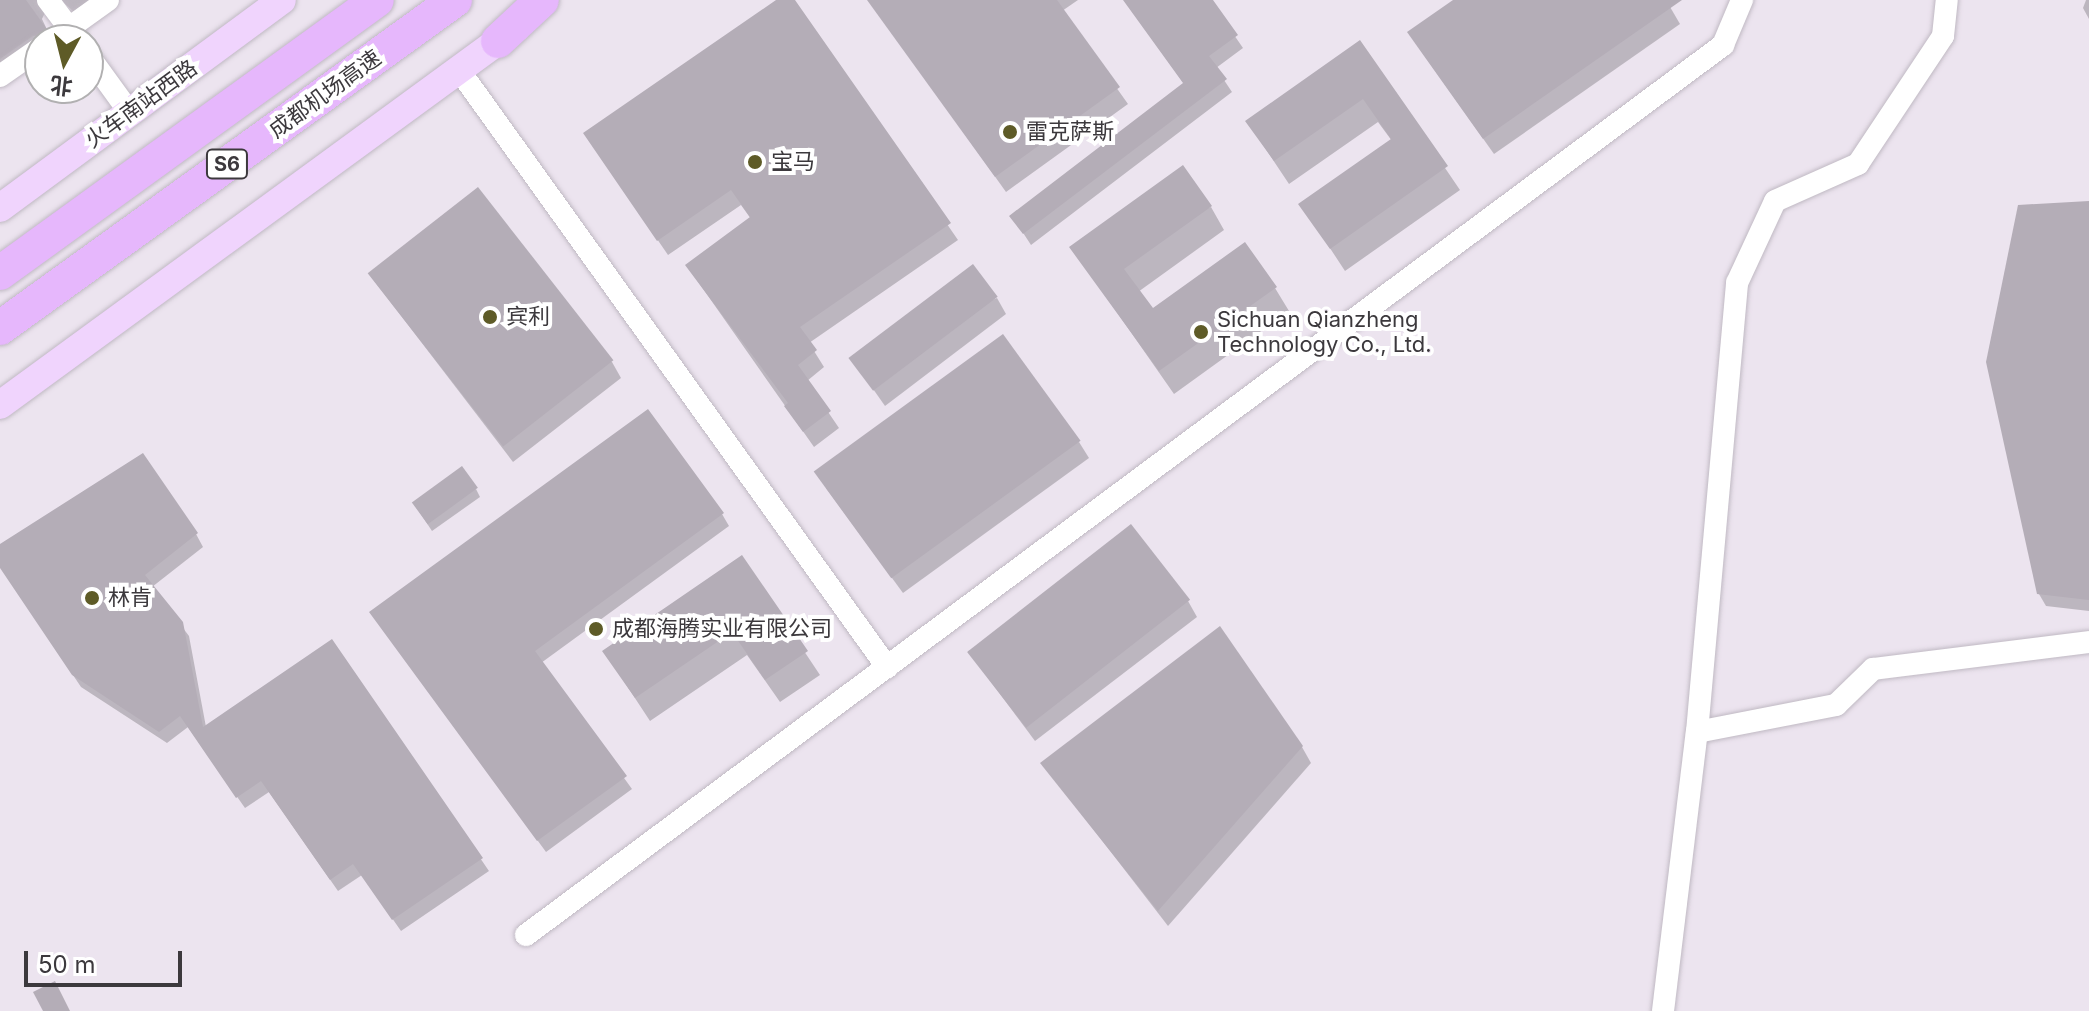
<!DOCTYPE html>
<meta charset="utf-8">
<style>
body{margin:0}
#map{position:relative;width:2089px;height:1011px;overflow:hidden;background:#ece4ef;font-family:Inter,"Noto Sans SC",sans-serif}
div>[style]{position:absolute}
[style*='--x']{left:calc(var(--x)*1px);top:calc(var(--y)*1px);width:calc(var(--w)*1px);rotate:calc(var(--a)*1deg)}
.shadow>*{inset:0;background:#0003}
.building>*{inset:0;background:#b4adb7;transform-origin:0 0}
.roads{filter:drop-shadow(0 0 2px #c0b9c3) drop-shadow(0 0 2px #c0b9c3)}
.minor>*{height:22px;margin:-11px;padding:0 11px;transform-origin:11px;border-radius:11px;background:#fff}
.major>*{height:28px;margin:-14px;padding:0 14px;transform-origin:14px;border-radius:14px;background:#f0d4fd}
.highway>*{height:34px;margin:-17px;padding:0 17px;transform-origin:17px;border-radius:17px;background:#e6b7fc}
.dots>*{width:22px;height:22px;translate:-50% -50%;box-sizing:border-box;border:4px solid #fff;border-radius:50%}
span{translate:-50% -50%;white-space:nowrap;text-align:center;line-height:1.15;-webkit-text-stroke:8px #fff;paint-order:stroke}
.shield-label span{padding:2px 6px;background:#fff;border:2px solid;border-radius:6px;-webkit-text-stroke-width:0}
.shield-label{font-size:20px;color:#3c393d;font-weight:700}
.street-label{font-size:22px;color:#3c393d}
.poi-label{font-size:22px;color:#3c393d}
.left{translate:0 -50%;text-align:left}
.north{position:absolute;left:24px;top:24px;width:80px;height:80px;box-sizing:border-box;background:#fff;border:2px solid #b1b0b1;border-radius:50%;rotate:187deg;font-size:22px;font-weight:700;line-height:32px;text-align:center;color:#3c393d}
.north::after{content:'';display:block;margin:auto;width:28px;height:36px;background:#5e5b27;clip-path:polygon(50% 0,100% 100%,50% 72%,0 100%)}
.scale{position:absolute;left:24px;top:951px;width:158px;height:36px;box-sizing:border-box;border:4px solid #3c393d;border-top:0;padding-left:10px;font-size:24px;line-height:28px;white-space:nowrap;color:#3c393d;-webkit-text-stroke:6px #fff;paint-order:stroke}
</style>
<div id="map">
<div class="shadow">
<div style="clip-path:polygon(0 0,90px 0,74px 12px,64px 3px,49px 4px,42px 19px,52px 40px,40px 40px,0 83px)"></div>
<div style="clip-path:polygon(779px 0,792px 0,958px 240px,809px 343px,824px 367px,807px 381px,839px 428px,814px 447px,687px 266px,751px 219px,741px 205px,668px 255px,585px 134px)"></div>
<div style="clip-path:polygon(869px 0,1078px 0,1062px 11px,1128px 104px,1006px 192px)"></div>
<div style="clip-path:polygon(1124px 0,1210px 0,1243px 48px,1216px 68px,1232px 92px,1031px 245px,1012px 216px,1185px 85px)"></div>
<div style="clip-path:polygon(1456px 0,1666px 0,1680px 24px,1494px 154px,1419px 48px)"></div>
<div style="clip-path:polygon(2086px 0,2089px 0,2089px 19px,2083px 8px)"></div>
<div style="clip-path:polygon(1360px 43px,1460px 190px,1345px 271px,1301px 204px,1392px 141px,1378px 122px,1289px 184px,1247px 121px)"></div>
<div style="clip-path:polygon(2089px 203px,2089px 611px,2046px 606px,2039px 594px)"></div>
<div style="clip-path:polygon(1211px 207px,1224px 230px,1138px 292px,1152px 311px,1275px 288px,1289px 311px,1174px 394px,1072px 248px)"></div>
<div style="clip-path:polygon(369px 274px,612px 362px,621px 378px,513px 462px)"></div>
<div style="clip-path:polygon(997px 298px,1006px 314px,885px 406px,852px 359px)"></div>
<div style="clip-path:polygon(1079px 442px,1089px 458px,903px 593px,826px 488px)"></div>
<div style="clip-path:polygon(476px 489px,480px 497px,432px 531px,418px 510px)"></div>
<div style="clip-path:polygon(722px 514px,729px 526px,541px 663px,632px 789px,546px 852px,371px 613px)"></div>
<div style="clip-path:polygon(196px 534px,203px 547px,152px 587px,189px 636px,206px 727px,332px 642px,489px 871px,401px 931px,362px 875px,338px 891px,269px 792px,245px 808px,188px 727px,167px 743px,81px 687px,0 566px,0 546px)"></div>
<div style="clip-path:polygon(742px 558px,820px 675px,780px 702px,747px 655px,650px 721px,604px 651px)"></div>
<div style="clip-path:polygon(1188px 601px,1197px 617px,1035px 741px,968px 651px)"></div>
<div style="clip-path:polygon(1302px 747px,1311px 763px,1168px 926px,1043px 764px)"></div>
</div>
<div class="building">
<div style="clip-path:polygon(0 0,26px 0,51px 35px,33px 36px,0 59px)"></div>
<div style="clip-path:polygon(776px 0,795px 0,951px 223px,800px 327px,817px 350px,798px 365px,831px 411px,803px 432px,784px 406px,788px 403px,685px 265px,750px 217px,731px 190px,657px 241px,583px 133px)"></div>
<div style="clip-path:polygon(867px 0,1057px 0,1120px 87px,995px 177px)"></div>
<div style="clip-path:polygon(1123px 0,1213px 0,1238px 35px,1209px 56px,1227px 79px,1023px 234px,1009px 216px,1183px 83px)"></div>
<div style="clip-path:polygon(1453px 0,1682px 0,1483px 139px,1407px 32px)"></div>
<div style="clip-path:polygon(1360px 40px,1448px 166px,1330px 249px,1298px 204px,1391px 139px,1363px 99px,1274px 161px,1245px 121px)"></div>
<div style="clip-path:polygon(1183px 165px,1212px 206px,1124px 269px,1153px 308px,1245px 242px,1277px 287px,1159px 371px,1069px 247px)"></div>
<div style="left:478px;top:187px;width:220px;height:140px;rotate:52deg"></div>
<div style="clip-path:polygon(2089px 201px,2089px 600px,2037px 594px,1986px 362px,2018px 205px)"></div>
<div style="left:973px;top:264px;width:41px;height:156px;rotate:53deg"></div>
<div style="left:1003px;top:334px;width:132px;height:234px;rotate:54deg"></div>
<div style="clip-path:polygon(648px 409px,724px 513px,535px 651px,627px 776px,537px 841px,369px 612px)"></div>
<div style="clip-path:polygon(143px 453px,198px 533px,145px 575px,183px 622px,203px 727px,332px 639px,483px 858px,392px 920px,353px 864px,330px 880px,261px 781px,236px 798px,180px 716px,159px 732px,72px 675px,0 568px,0 544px)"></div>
<div style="left:462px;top:466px;width:27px;height:62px;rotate:54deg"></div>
<div style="left:1131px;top:524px;width:96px;height:208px;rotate:52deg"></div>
<div style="clip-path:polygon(742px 555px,808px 651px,765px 680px,732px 632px,635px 698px,602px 651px)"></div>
<div style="clip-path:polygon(1220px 626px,1303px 746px,1158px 911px,1040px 763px)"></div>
<div style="clip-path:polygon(55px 981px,70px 1011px,43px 1011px,33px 992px)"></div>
</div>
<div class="roads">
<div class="minor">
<div style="--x:48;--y:0;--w:50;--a:53.1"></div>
<div style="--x:69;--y:28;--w:48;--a:-35.7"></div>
<div style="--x:88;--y:55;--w:72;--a:54.1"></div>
<div style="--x:459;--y:70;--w:735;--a:54.36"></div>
<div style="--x:0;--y:76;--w:49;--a:-35"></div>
<div style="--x:1697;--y:732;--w:142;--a:-11"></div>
<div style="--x:1836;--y:705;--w:52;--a:-44.2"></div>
<div style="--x:1873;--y:669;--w:218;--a:-7.1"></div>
<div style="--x:526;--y:935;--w:1492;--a:-36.63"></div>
<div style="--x:1723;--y:45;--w:49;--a:-67.1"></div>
<div style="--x:1663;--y:1011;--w:281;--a:-83.1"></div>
<div style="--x:1697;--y:732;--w:451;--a:-84.9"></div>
<div style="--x:1737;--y:283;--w:90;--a:-65.1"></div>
<div style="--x:1775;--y:201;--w:91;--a:-24"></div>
<div style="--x:1858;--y:164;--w:154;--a:-56.4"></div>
<div style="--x:1943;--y:36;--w:36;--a:-84"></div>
</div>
<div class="major">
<div style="--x:0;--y:208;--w:350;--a:-36.4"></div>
<div style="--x:0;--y:405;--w:639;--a:-36.15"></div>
</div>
<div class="highway">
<div style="--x:498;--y:41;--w:60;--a:-43"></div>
<div style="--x:0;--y:273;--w:465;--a:-35.9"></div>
<div style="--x:0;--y:328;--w:561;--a:-35.79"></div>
</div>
</div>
<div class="dots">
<div style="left:1010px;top:132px;background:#5e5b27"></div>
<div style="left:755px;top:162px;background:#5e5b27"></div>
<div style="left:490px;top:317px;background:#5e5b27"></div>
<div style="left:1201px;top:332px;background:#5e5b27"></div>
<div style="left:92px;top:598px;background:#5e5b27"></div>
<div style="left:596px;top:629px;background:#5e5b27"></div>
</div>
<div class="shield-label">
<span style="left:227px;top:164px">S6</span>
</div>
<div class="street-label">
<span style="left:325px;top:94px;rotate:-36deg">成都机场高速</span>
<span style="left:141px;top:104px;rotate:-36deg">火车南站西路</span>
</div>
<div class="poi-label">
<span class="left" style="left:1026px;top:132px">雷克萨斯</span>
<span class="left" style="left:771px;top:162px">宝马</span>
<span class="left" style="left:506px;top:317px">宾利</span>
<span class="left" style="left:1217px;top:332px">Sichuan Qianzheng<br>Technology Co., Ltd.</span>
<span class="left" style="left:108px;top:598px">林肯</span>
<span class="left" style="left:612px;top:629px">成都海腾实业有限公司</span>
</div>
<div class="north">北</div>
<div class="scale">50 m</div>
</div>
